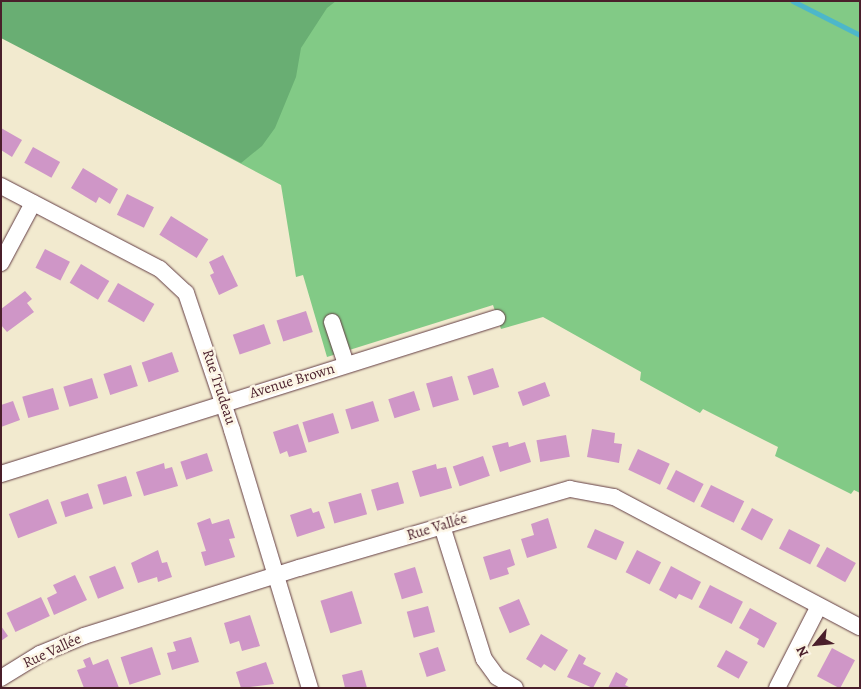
<!DOCTYPE html>
<meta charset="utf-8">
<style>
body{margin:0}
#map{position:relative;width:861px;height:689px;overflow:hidden;background:#f2eacf;font-family:Alegreya,serif}
div>[style]{position:absolute}
[style*='--x']{left:calc(var(--x)*1px);top:calc(var(--y)*1px);width:calc(var(--w)*1px);rotate:calc(var(--a)*1deg)}
.green>*{inset:0;background:#82ca86}
.forest>*{inset:0;background:#69ae73}
.stream>*{height:4.5px;margin:-2.25px;padding:0 2.25px;transform-origin:2.25px;border-radius:2.25px;background:#4db7ca}
.building>*{inset:0;background:#cf96c7;transform-origin:0 0}
.roads{filter:drop-shadow(0 0 1px #633d44) drop-shadow(0 0 1px #633d44)}
.minor>*{height:16px;margin:-8px;padding:0 8px;transform-origin:8px;border-radius:8px;background:#fff}
span{translate:-50% -50%;white-space:nowrap;text-align:center;line-height:1.15;-webkit-text-stroke:5px #fcf5e5;paint-order:stroke}
.street-label{font-size:15px;color:#4a1f2b}
.frame{position:absolute;inset:0;border:2px solid #4a1f2b;pointer-events:none}
.north{position:absolute;left:791px;top:619px;width:50px;height:50px;-webkit-text-stroke:4px #fcf5e5;paint-order:stroke;rotate:242deg;font-size:14px;font-weight:700;line-height:20px;text-align:center;color:#4a1f2b}
.north::after{content:'';display:block;margin:auto;width:18px;height:22px;background:#4a1f2b;clip-path:polygon(50% 0,100% 100%,50% 72%,0 100%)}
</style>
<div id="map">
<div class="green">
<div style="clip-path:polygon(1px 1px,860px 1px,860px 493px,854px 490px,851px 494px,775px 456px,778px 447px,703px 409px,700px 413px,640px 380px,641px 372px,543px 317px,501px 329px,493px 305px,327px 357px,303px 275px,296px 277px,281px 185px,1px 36px)"></div>
</div>
<div class="forest">
<div style="clip-path:polygon(1px 1px,336px 1px,327px 8px,301px 48px,296px 77px,275px 128px,262px 146px,241px 163px,1px 38px)"></div>
</div>
<div class="stream">
<div style="--x:793;--y:1;--w:75;--a:26.9"></div>
</div>
<div class="building">
<div style="clip-path:polygon(1px 128px,22px 140px,12px 157px,1px 150px)"></div>
<div style="left:33px;top:147px;width:31px;height:18px;rotate:29deg"></div>
<div style="clip-path:polygon(83px 168px,118px 189px,110px 204px,99px 197px,96px 203px,71px 188px)"></div>
<div style="left:127px;top:194px;width:30px;height:23px;rotate:26deg"></div>
<div style="left:171px;top:216px;width:44px;height:22px;rotate:32deg"></div>
<div style="left:45px;top:249px;width:28px;height:21px;rotate:27deg"></div>
<div style="clip-path:polygon(223px 255px,238px 286px,219px 295px,210px 275px,214px 273px,209px 262px)"></div>
<div style="left:81px;top:264px;width:33px;height:22px;rotate:31deg"></div>
<div style="left:118px;top:283px;width:42px;height:21px;rotate:30deg"></div>
<div style="clip-path:polygon(25px 291px,32px 299px,27px 303px,34px 312px,7px 332px,1px 325px,1px 309px)"></div>
<div style="left:306px;top:311px;width:22px;height:31px;rotate:72deg"></div>
<div style="left:264px;top:324px;width:21px;height:33px;rotate:71deg"></div>
<div style="left:172px;top:352px;width:21px;height:32px;rotate:71deg"></div>
<div style="left:131px;top:365px;width:22px;height:29px;rotate:72deg"></div>
<div style="left:493px;top:368px;width:20px;height:27px;rotate:72deg"></div>
<div style="left:452px;top:376px;width:25px;height:27px;rotate:74deg"></div>
<div style="left:92px;top:378px;width:21px;height:30px;rotate:73deg"></div>
<div style="left:545px;top:382px;width:15px;height:29px;rotate:70deg"></div>
<div style="left:53px;top:388px;width:22px;height:32px;rotate:74deg"></div>
<div style="left:414px;top:391px;width:20px;height:27px;rotate:72deg"></div>
<div style="clip-path:polygon(13px 401px,20px 420px,1px 427px,1px 405px)"></div>
<div style="left:373px;top:401px;width:21px;height:29px;rotate:73deg"></div>
<div style="left:333px;top:413px;width:21px;height:32px;rotate:73deg"></div>
<div style="clip-path:polygon(298px 424px,307px 452px,289px 457px,287px 451px,280px 454px,273px 432px)"></div>
<div style="clip-path:polygon(592px 429px,615px 433px,614px 443px,622px 444px,619px 463px,587px 457px)"></div>
<div style="left:566px;top:435px;width:22px;height:30px;rotate:80deg"></div>
<div style="clip-path:polygon(508px 442px,509px 447px,525px 442px,531px 462px,500px 472px,492px 446px)"></div>
<div style="left:638px;top:449px;width:35px;height:23px;rotate:25deg"></div>
<div style="left:207px;top:453px;width:19px;height:28px;rotate:72deg"></div>
<div style="left:483px;top:456px;width:21px;height:32px;rotate:71deg"></div>
<div style="clip-path:polygon(164px 463px,165px 469px,172px 467px,178px 486px,144px 496px,136px 472px)"></div>
<div style="clip-path:polygon(436px 464px,437px 469px,446px 467px,452px 488px,420px 497px,412px 471px)"></div>
<div style="left:676px;top:470px;width:31px;height:21px;rotate:27deg"></div>
<div style="left:126px;top:476px;width:21px;height:30px;rotate:73deg"></div>
<div style="left:398px;top:482px;width:22px;height:28px;rotate:74deg"></div>
<div style="left:711px;top:485px;width:37px;height:24px;rotate:26deg"></div>
<div style="left:88px;top:493px;width:16px;height:29px;rotate:72deg"></div>
<div style="left:361px;top:493px;width:22px;height:34px;rotate:74deg"></div>
<div style="left:48px;top:499px;width:26px;height:42px;rotate:69deg"></div>
<div style="clip-path:polygon(311px 508px,313px 513px,319px 511px,325px 528px,297px 537px,290px 515px)"></div>
<div style="left:752px;top:508px;width:24px;height:24px;rotate:28deg"></div>
<div style="clip-path:polygon(210px 518px,212px 524px,229px 519px,235px 538px,229px 539px,235px 557px,205px 566px,201px 552px,206px 551px,197px 523px)"></div>
<div style="clip-path:polygon(548px 518px,557px 548px,527px 558px,521px 539px,534px 535px,531px 524px)"></div>
<div style="left:595px;top:529px;width:32px;height:20px;rotate:24deg"></div>
<div style="left:789px;top:529px;width:35px;height:22px;rotate:27deg"></div>
<div style="left:827px;top:547px;width:33px;height:22px;rotate:29deg"></div>
<div style="clip-path:polygon(510px 549px,515px 565px,507px 568px,509px 574px,490px 580px,483px 557px)"></div>
<div style="clip-path:polygon(158px 550px,162px 563px,167px 562px,172px 577px,158px 582px,157px 577px,138px 583px,131px 563px)"></div>
<div style="left:637px;top:550px;width:27px;height:25px;rotate:27deg"></div>
<div style="left:115px;top:566px;width:24px;height:28px;rotate:68deg"></div>
<div style="clip-path:polygon(671px 566px,701px 582px,692px 600px,679px 594px,676px 599px,659px 590px)"></div>
<div style="left:415px;top:567px;width:27px;height:22px;rotate:73deg"></div>
<div style="clip-path:polygon(75px 575px,87px 600px,54px 615px,47px 598px,57px 593px,53px 585px)"></div>
<div style="left:710px;top:585px;width:37px;height:25px;rotate:27deg"></div>
<div style="left:352px;top:591px;width:34px;height:33px;rotate:73deg"></div>
<div style="left:41px;top:597px;width:21px;height:38px;rotate:65deg"></div>
<div style="left:519px;top:599px;width:28px;height:22px;rotate:67deg"></div>
<div style="left:428px;top:606px;width:27px;height:22px;rotate:75deg"></div>
<div style="clip-path:polygon(750px 608px,777px 623px,764px 648px,757px 644px,759px 639px,739px 628px)"></div>
<div style="clip-path:polygon(250px 615px,260px 646px,242px 651px,239px 641px,230px 644px,224px 623px)"></div>
<div style="clip-path:polygon(1px 626px,8px 636px,1px 641px)"></div>
<div style="clip-path:polygon(541px 634px,568px 650px,555px 671px,544px 664px,541px 668px,526px 659px)"></div>
<div style="clip-path:polygon(191px 637px,199px 662px,172px 670px,167px 653px,176px 651px,173px 642px)"></div>
<div style="left:152px;top:647px;width:29px;height:33px;rotate:72deg"></div>
<div style="left:438px;top:647px;width:25px;height:20px;rotate:72deg"></div>
<div style="left:832px;top:648px;width:26px;height:32px;rotate:28deg"></div>
<div style="left:726px;top:650px;width:25px;height:19px;rotate:29deg"></div>
<div style="clip-path:polygon(579px 654px,586px 658px,583px 664px,601px 673px,593px 688px,567px 677px)"></div>
<div style="clip-path:polygon(90px 657px,93px 665px,108px 659px,119px 688px,84px 688px,77px 670px,86px 667px,83px 660px)"></div>
<div style="clip-path:polygon(266px 662px,274px 684px,241px 688px,236px 672px)"></div>
<div style="clip-path:polygon(362px 670px,367px 688px,345px 688px,342px 675px)"></div>
<div style="clip-path:polygon(616px 672px,628px 679px,625px 685px,631px 688px,608px 688px)"></div>
</div>
<div class="roads">
<div class="minor">
<div style="--x:1;--y:186;--w:179;--a:27.6"></div>
<div style="--x:160;--y:269;--w:35;--a:43"></div>
<div style="--x:186;--y:293;--w:145;--a:71.4"></div>
<div style="--x:232;--y:430;--w:270;--a:73.2"></div>
<div style="--x:1;--y:263;--w:68;--a:-61.9"></div>
<div style="--x:332;--y:322;--w:44;--a:71.6"></div>
<div style="--x:1;--y:474;--w:520;--a:-17.46"></div>
<div style="--x:442;--y:526;--w:139;--a:72.5"></div>
<div style="--x:484;--y:659;--w:22;--a:54"></div>
<div style="--x:497;--y:677;--w:21;--a:31"></div>
<div style="--x:1;--y:678;--w:46;--a:-31.6"></div>
<div style="--x:40;--y:654;--w:48;--a:-22.2"></div>
<div style="--x:84;--y:636;--w:225;--a:-17.6"></div>
<div style="--x:299;--y:568;--w:282;--a:-16.3"></div>
<div style="--x:570;--y:489;--w:45;--a:10.3"></div>
<div style="--x:614;--y:497;--w:278;--a:27.9"></div>
<div style="--x:777;--y:688;--w:92;--a:-62.9"></div>
</div>
</div>
<div class="street-label">
<span style="left:292px;top:381px;rotate:-17deg">Avenue Brown</span>
<span style="left:219px;top:387px;rotate:72deg">Rue Trudeau</span>
<span style="left:437px;top:527px;rotate:-17deg">Rue Vallée</span>
<span style="left:52px;top:651px;rotate:-25deg">Rue Vallée</span>
</div>
<div class="frame"></div>
<div class="north">N</div>
</div>
